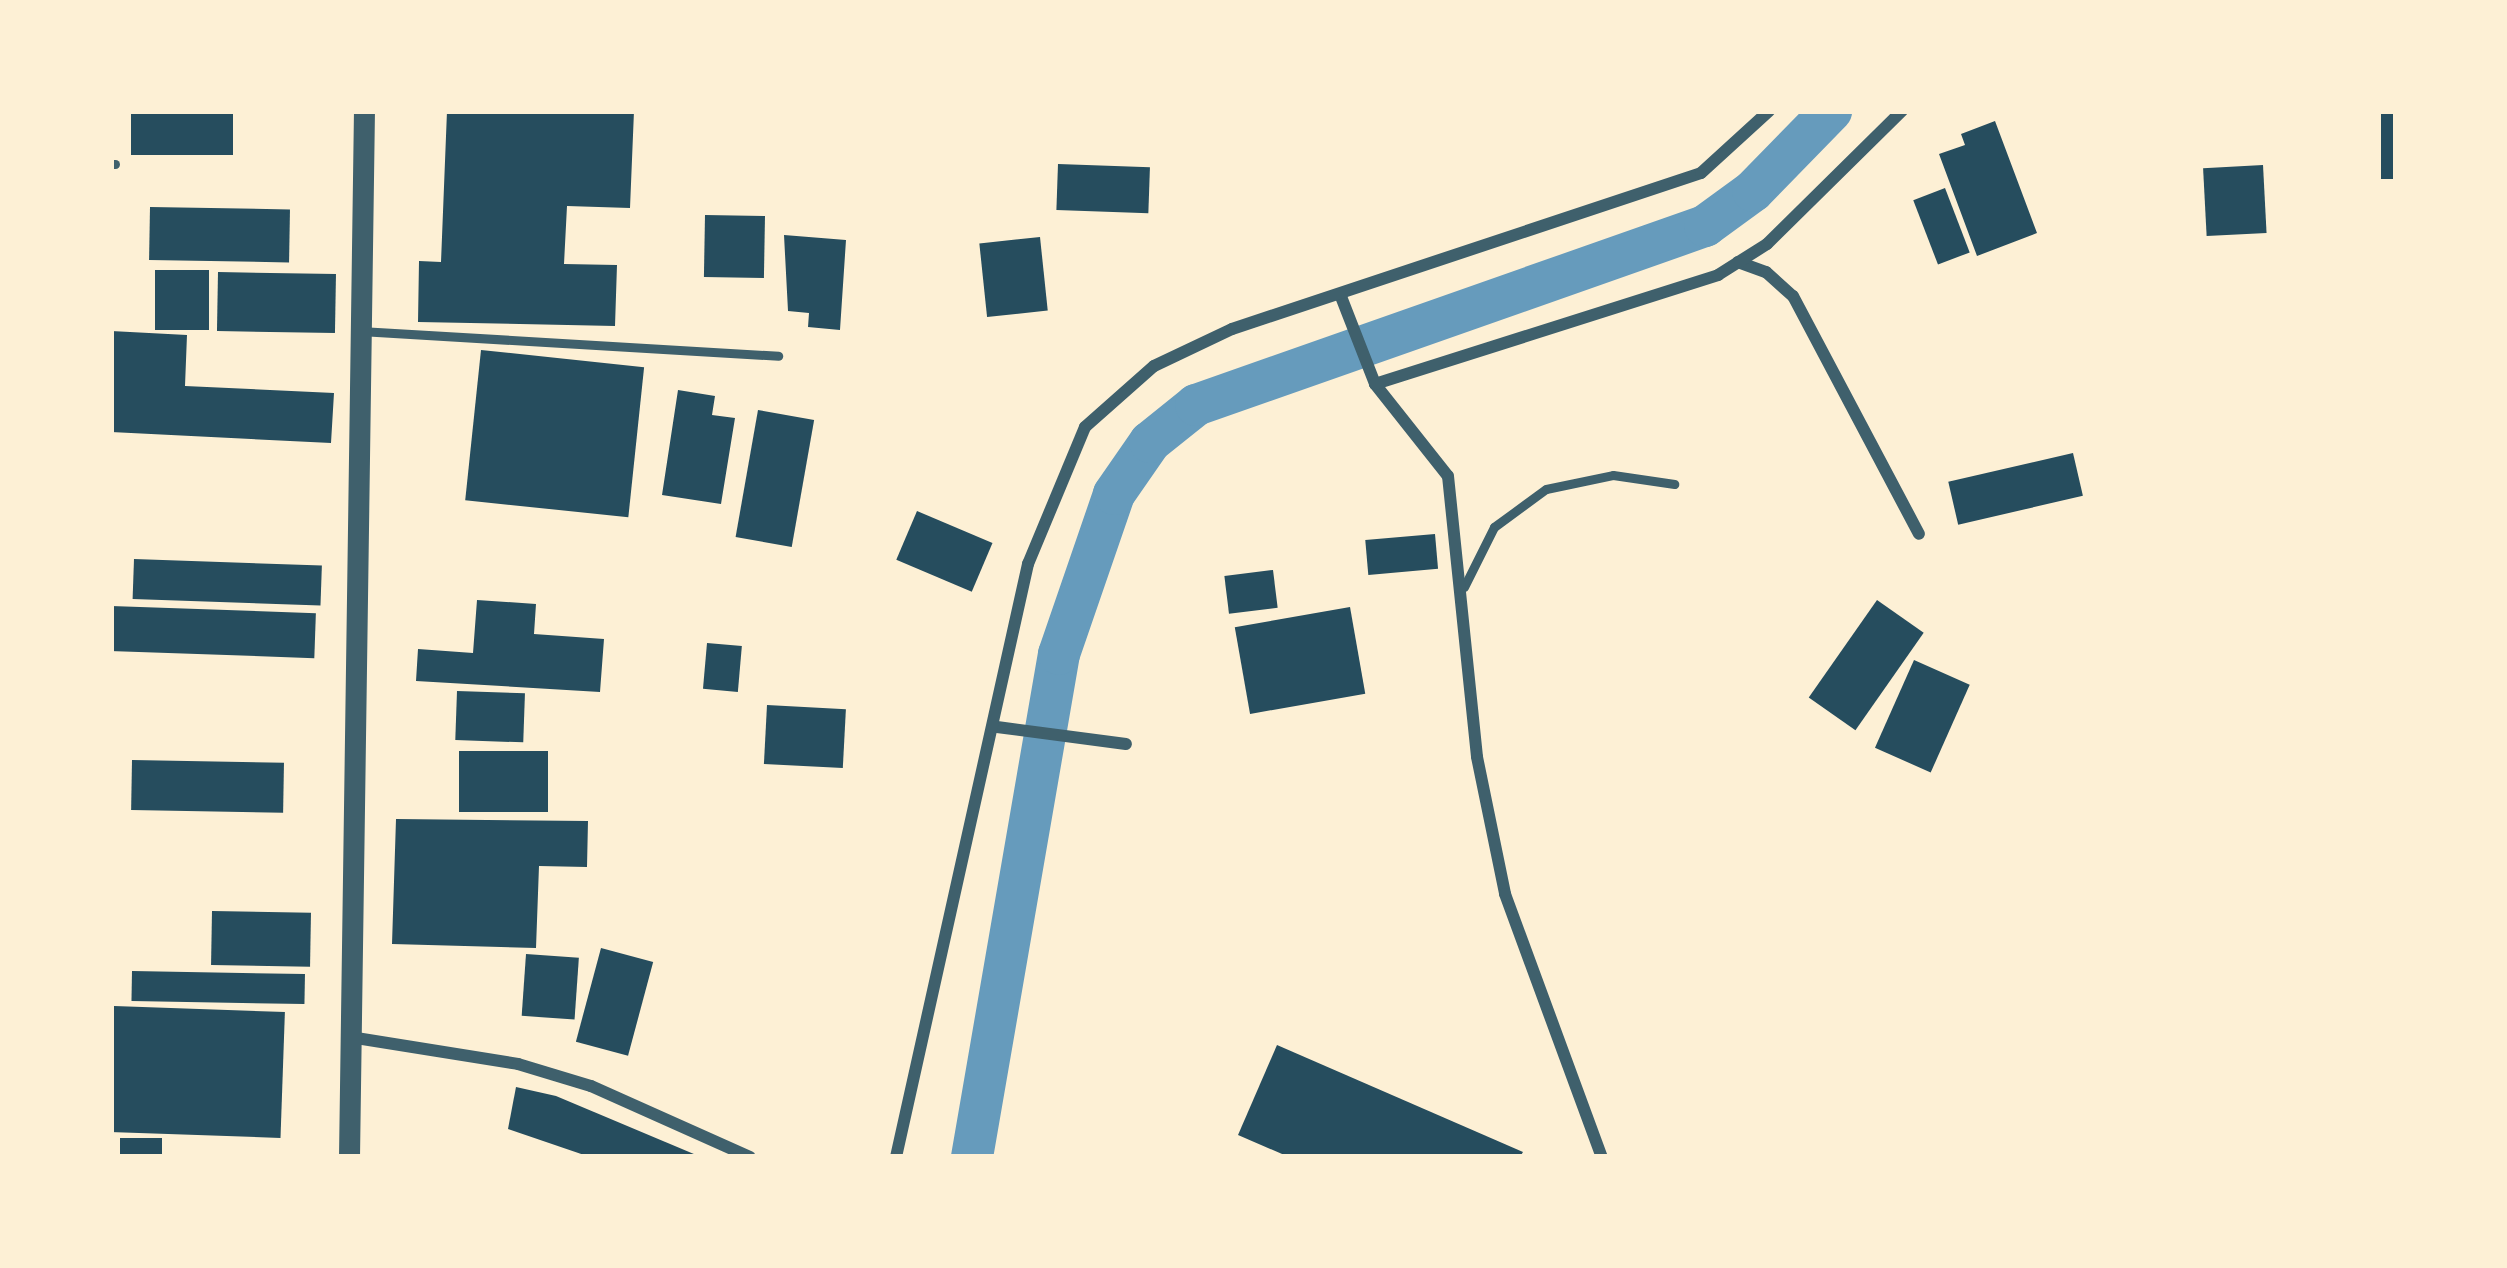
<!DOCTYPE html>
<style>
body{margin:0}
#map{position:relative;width:2507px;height:1268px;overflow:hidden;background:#fdf0d5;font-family:"Titillium Web",sans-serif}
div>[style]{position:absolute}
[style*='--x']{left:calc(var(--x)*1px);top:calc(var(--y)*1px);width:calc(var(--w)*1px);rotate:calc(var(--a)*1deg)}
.canal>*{height:42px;margin:-21px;padding:0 21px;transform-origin:21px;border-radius:21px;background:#669bbc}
.building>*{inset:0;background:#264d5e;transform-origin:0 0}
.service>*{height:9px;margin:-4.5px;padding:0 4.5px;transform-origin:4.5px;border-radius:4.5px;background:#3f606c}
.minor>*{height:12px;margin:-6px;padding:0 6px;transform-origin:6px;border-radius:6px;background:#3f606c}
.tertiary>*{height:21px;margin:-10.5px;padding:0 10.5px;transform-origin:10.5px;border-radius:10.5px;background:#3f606c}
span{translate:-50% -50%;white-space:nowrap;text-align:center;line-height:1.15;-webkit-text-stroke:10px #fdf0d5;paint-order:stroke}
.frame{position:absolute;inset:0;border:114px solid #fdf0d5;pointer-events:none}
</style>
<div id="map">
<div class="canal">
<div style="--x:972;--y:1157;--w:510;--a:-80.19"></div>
<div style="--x:1059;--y:654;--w:169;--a:-71"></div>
<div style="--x:1114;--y:494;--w:63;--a:-55.3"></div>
<div style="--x:1150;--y:442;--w:59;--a:-38.8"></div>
<div style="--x:1196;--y:405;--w:540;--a:-19.38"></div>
<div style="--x:1705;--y:226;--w:59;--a:-36.1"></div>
<div style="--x:1753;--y:191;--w:112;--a:-45.7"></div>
</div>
<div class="building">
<div style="left:131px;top:111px;width:102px;height:44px"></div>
<div style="clip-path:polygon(447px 111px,634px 111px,630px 208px,567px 206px,564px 264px,617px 265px,615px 326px,418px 322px,419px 261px,441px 262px)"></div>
<div style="left:2381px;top:111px;width:15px;height:68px"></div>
<div style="clip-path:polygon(1995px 121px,2037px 233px,1977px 256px,1939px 154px,1965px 145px,1961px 134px)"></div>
<div style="left:1058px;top:164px;width:92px;height:46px;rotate:2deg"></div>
<div style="left:2263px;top:165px;width:68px;height:60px;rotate:87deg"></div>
<div style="left:1945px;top:188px;width:69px;height:34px;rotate:69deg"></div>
<div style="left:150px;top:207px;width:140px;height:53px;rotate:1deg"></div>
<div style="left:705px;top:215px;width:60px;height:62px;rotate:1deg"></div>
<div style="clip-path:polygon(784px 235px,846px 240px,840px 330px,808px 327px,809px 313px,788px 311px)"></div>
<div style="left:1040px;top:237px;width:74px;height:61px;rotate:84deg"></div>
<div style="left:155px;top:270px;width:54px;height:60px"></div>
<div style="left:218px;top:272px;width:118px;height:59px;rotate:1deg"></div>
<div style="clip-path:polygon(111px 331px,187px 335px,185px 386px,334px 393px,331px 443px,111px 432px)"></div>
<div style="left:481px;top:350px;width:164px;height:151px;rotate:6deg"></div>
<div style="clip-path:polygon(678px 390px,715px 396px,712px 415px,735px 418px,721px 504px,662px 495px)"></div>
<div style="left:758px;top:410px;width:57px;height:129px;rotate:10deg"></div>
<div style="left:2073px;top:453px;width:44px;height:128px;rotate:77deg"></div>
<div style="left:917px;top:511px;width:82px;height:53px;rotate:23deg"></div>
<div style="left:1435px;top:534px;width:35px;height:70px;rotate:85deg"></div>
<div style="left:134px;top:559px;width:188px;height:40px;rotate:2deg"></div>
<div style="left:1273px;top:570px;width:38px;height:49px;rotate:83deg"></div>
<div style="clip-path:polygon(477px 600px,536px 604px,534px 634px,604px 639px,600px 692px,416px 681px,418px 649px,473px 653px)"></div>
<div style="left:1877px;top:600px;width:57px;height:119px;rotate:35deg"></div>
<div style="left:111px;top:606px;width:205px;height:45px;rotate:2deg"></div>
<div style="left:1350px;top:607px;width:88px;height:117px;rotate:80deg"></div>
<div style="left:707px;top:643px;width:35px;height:46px;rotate:5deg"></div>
<div style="left:1914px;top:660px;width:61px;height:96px;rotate:24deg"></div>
<div style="left:457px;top:691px;width:68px;height:49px;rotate:2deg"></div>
<div style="left:767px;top:705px;width:79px;height:59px;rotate:3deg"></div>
<div style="left:459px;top:751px;width:89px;height:61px"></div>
<div style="left:132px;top:760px;width:152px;height:50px;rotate:1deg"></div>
<div style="clip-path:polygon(396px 819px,588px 821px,587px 867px,539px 866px,536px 948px,392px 944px)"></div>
<div style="left:212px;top:911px;width:99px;height:54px;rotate:1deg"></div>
<div style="left:601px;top:948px;width:54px;height:97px;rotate:15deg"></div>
<div style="left:526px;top:954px;width:53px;height:62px;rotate:4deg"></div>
<div style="left:132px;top:971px;width:173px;height:30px;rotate:1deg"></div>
<div style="left:114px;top:1006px;width:171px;height:126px;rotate:2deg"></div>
<div style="clip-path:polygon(1277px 1045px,1523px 1152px,1520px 1157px,1289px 1157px,1238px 1135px)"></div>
<div style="clip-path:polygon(516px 1087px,556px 1096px,701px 1157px,590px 1157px,508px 1129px)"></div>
<div style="left:120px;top:1138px;width:42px;height:19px"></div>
</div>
<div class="service">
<div style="--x:111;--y:164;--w:4;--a:0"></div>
<div style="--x:360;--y:331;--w:419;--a:3.4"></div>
<div style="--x:1464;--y:587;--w:67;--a:-63.4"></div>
<div style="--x:1494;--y:527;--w:64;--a:-36.2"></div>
<div style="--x:1546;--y:489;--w:68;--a:-11.8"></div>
<div style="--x:1613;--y:475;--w:62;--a:8.4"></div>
</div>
<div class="minor">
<div style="--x:1738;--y:262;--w:30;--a:20"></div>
<div style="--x:1766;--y:272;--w:36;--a:42"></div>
<div style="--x:1793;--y:296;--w:269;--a:62.1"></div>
<div style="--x:1340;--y:294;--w:97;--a:68.7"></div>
<div style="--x:1375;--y:384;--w:117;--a:51.6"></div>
<div style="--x:1448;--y:476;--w:282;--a:84.1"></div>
<div style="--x:1477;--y:757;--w:140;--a:78.4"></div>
<div style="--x:1505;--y:894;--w:280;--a:69.8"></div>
<div style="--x:1375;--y:384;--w:360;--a:-17.6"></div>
<div style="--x:1718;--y:275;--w:58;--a:-32.3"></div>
<div style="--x:1767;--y:244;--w:190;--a:-44.6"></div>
<div style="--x:997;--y:727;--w:130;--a:7.5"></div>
<div style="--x:350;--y:1037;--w:170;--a:9.1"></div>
<div style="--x:518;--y:1064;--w:76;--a:16.8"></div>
<div style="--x:591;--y:1086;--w:174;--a:24.1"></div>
<div style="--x:896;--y:1157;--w:608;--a:-77.45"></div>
<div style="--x:1028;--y:564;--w:148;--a:-67.4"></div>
<div style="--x:1085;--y:427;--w:92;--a:-41.5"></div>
<div style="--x:1154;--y:366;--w:86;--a:-25.4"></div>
<div style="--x:1232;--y:329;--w:494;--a:-18.4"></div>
<div style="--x:1701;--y:173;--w:92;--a:-42.4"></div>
</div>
<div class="tertiary">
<div style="--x:349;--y:1157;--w:1046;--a:-89.18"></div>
</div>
<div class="frame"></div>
</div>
